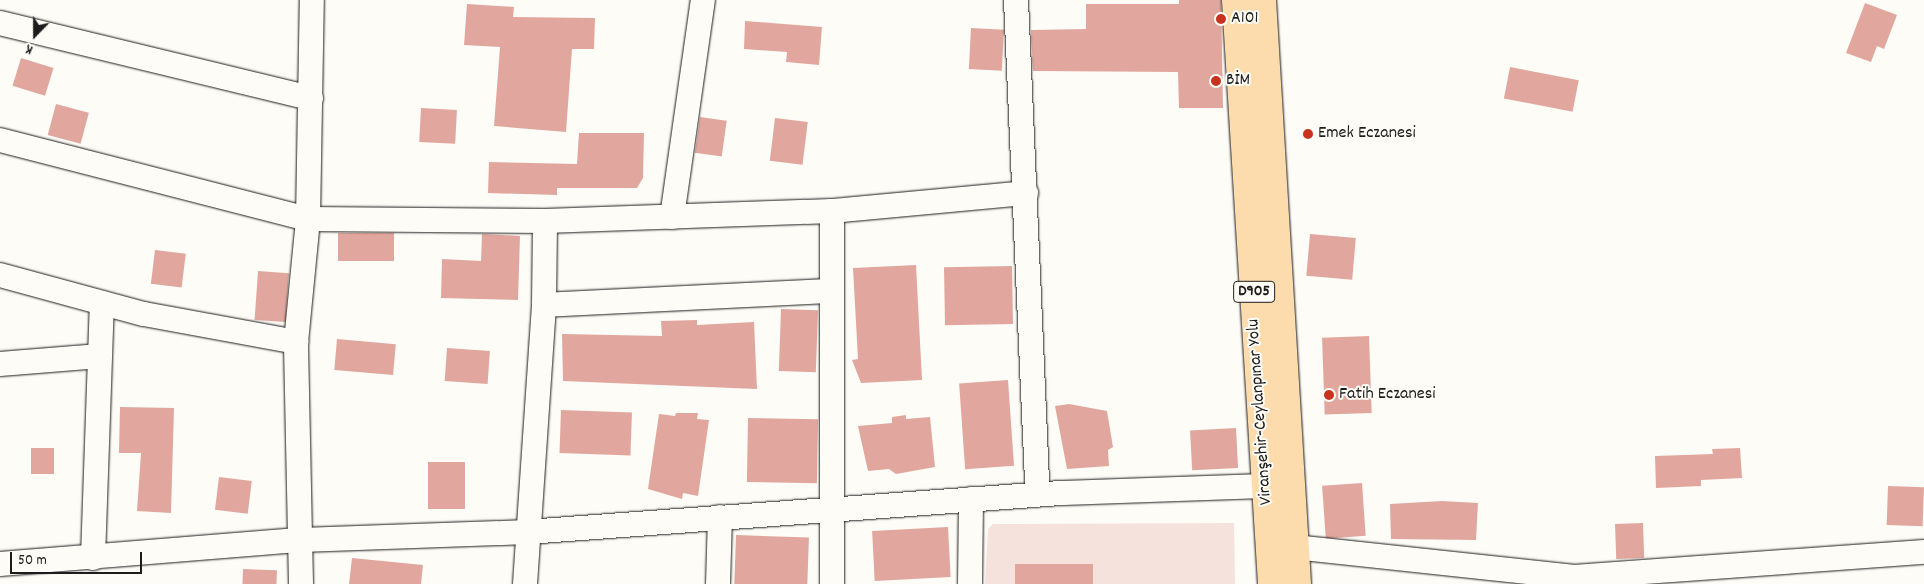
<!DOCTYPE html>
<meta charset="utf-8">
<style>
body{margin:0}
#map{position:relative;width:1924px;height:584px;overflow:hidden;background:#fdfcf7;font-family:Dekko,sans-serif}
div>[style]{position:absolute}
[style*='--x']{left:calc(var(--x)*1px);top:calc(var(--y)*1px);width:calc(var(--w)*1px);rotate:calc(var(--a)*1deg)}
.built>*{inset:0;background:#f5e2dc}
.building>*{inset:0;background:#e1a79e;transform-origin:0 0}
.roads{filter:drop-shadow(0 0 1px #1c1c1c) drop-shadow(0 0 1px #1c1c1c)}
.minor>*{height:24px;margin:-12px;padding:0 12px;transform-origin:12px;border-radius:12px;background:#fdfcf7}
.major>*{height:28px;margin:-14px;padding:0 14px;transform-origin:14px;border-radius:14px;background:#fcdcac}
.dots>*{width:14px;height:14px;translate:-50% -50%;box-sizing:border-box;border:2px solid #fdfcf7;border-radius:50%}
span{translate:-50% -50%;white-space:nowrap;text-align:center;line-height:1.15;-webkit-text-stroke:4px #fdfcf7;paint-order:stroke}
.shield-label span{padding:1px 4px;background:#fdfcf7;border:1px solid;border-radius:4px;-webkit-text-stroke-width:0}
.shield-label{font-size:16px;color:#1c1c1c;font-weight:700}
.poi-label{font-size:18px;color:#1c1c1c}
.left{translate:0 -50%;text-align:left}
.street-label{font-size:18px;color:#1c1c1c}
.north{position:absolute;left:10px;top:10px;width:50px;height:50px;-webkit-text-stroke:4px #fdfcf7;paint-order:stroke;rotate:202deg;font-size:14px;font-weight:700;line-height:20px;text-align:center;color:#1c1c1c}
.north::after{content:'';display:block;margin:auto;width:18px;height:22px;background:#1c1c1c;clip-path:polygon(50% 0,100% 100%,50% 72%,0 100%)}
.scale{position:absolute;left:10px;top:552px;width:132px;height:22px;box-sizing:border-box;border:2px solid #1c1c1c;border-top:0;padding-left:6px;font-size:15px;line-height:18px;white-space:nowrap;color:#1c1c1c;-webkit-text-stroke:4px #fdfcf7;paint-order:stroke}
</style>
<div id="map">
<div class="built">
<div style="clip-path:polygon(1234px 523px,1235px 584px,985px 584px,988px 529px,993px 524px)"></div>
</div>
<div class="building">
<div style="clip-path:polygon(1179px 0,1221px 0,1223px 108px,1179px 108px,1178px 72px,1033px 71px,1031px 30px,1086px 29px,1086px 4px,1179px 4px)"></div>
<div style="clip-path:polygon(1865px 3px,1897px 15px,1884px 49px,1877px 46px,1871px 62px,1846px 53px)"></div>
<div style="clip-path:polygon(467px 4px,514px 7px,513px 17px,595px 18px,594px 49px,572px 49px,566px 132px,494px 126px,500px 47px,464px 45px)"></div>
<div style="clip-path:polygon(745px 21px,822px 27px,819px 65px,786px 62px,787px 52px,744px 49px)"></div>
<div style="left:971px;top:28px;width:33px;height:41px;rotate:3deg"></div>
<div style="left:21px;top:58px;width:34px;height:29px;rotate:17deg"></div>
<div style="left:1510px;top:67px;width:70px;height:32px;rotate:11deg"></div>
<div style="left:56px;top:104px;width:34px;height:32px;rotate:15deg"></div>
<div style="left:421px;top:108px;width:36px;height:34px;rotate:3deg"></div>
<div style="left:700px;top:117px;width:27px;height:36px;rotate:8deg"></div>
<div style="left:775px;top:118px;width:33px;height:43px;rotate:7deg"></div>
<div style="clip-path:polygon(579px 133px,644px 133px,643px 178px,637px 188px,557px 188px,557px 195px,488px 193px,489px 162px,577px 164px)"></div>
<div style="left:338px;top:233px;width:56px;height:28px"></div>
<div style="clip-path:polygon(482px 234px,520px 236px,518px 300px,441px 298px,442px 259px,481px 261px)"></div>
<div style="left:1310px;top:234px;width:46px;height:42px;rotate:5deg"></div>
<div style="left:155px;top:250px;width:31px;height:34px;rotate:7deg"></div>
<div style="clip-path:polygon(916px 265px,922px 380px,861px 383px,852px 360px,858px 359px,853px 268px)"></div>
<div style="left:1012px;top:266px;width:58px;height:68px;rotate:89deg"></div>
<div style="left:258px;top:271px;width:31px;height:49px;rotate:4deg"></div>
<div style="left:781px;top:309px;width:37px;height:62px;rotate:2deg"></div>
<div style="clip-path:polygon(697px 320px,697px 325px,754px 322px,757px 389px,563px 381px,562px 334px,662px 336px,661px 321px)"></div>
<div style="left:1369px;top:336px;width:77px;height:47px;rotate:88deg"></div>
<div style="left:337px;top:339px;width:59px;height:31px;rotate:5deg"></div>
<div style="left:447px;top:348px;width:43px;height:33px;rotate:4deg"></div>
<div style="left:1008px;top:380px;width:86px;height:49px;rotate:86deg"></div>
<div style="clip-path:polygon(1069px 404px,1107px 411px,1113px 447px,1108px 450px,1109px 466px,1067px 469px,1055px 406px)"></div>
<div style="clip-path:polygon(120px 407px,174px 408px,171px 513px,137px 511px,141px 453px,119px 453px)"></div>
<div style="left:561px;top:410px;width:71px;height:43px;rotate:2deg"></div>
<div style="clip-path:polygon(676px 413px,698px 413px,697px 419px,709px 420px,698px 496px,683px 493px,682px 499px,648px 489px,659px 414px,675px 416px)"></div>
<div style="clip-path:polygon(906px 415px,906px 419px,930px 417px,935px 467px,896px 474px,889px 469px,868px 471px,858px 426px,892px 423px,892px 417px)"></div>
<div style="left:748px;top:418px;width:70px;height:64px;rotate:1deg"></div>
<div style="left:1236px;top:428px;width:40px;height:46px;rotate:87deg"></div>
<div style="left:31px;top:448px;width:23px;height:26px"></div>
<div style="clip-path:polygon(1740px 448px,1742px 478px,1701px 480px,1701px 486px,1656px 488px,1655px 456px,1713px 454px,1712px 449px)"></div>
<div style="left:428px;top:462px;width:37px;height:47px"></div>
<div style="left:219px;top:477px;width:33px;height:33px;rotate:7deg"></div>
<div style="left:1362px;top:483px;width:53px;height:40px;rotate:86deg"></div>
<div style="left:1888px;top:486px;width:36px;height:39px;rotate:2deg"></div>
<div style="clip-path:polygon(1442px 501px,1478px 503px,1476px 540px,1391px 539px,1390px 504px)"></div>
<div style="left:1643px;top:523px;width:35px;height:28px;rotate:88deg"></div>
<div style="left:948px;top:527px;width:50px;height:76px;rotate:87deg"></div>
<div style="left:736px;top:535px;width:73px;height:49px;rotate:2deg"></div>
<div style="clip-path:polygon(352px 558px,423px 565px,421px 584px,349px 584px)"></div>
<div style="left:1015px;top:564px;width:78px;height:20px"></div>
<div style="left:243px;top:569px;width:34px;height:15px;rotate:2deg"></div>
</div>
<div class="roads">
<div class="minor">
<div style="--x:1016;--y:0;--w:494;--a:87.5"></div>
<div style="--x:0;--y:23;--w:320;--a:13.6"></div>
<div style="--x:0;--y:140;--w:318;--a:14.4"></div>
<div style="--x:308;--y:219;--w:237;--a:0.5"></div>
<div style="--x:545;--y:221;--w:287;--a:-2"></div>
<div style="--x:832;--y:211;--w:195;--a:-5.3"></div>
<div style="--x:672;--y:217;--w:219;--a:-81.9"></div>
<div style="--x:0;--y:275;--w:149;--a:15.2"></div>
<div style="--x:144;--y:314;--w:155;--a:10.4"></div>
<div style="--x:544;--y:305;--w:288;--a:-2.8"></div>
<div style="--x:0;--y:364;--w:100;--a:-4.6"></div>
<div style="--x:1294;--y:547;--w:282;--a:6.1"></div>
<div style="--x:1574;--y:577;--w:351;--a:-4.1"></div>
<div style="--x:93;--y:558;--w:255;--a:-88"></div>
<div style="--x:0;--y:564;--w:302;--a:-4.6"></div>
<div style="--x:301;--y:540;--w:226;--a:-2"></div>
<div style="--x:527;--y:532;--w:535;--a:-4.18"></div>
<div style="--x:1061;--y:493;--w:205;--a:-2"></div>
<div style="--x:301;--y:584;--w:242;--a:-91.2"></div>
<div style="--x:296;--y:342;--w:124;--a:-84.4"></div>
<div style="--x:308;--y:219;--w:219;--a:-89"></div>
<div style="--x:525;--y:584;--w:280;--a:-86.1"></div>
<div style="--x:544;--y:305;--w:84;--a:-89.3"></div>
<div style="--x:718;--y:584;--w:67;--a:-88.3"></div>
<div style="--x:832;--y:584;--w:373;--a:-90"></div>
<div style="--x:970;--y:584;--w:85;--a:-89.3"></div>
</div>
<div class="major">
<div style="--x:1236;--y:0;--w:585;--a:86.47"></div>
<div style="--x:1262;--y:0;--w:585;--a:86.57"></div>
</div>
</div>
<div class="dots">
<div style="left:1221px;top:19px;background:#c8321e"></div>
<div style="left:1216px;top:81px;background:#c8321e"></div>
<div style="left:1308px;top:134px;background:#c8321e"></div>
<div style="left:1329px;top:395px;background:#c8321e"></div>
</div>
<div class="shield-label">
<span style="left:1254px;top:292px">D905</span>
</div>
<div class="poi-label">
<span class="left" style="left:1231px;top:19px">A101</span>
<span class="left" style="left:1226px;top:81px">BİM</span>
<span class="left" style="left:1318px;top:134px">Emek Eczanesi</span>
<span class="left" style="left:1339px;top:395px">Fatih Eczanesi</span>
</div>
<div class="street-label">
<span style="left:1261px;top:412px;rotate:-94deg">Viranşehir-Ceylanpınar Yolu</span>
</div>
<div class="north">K</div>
<div class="scale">50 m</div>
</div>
